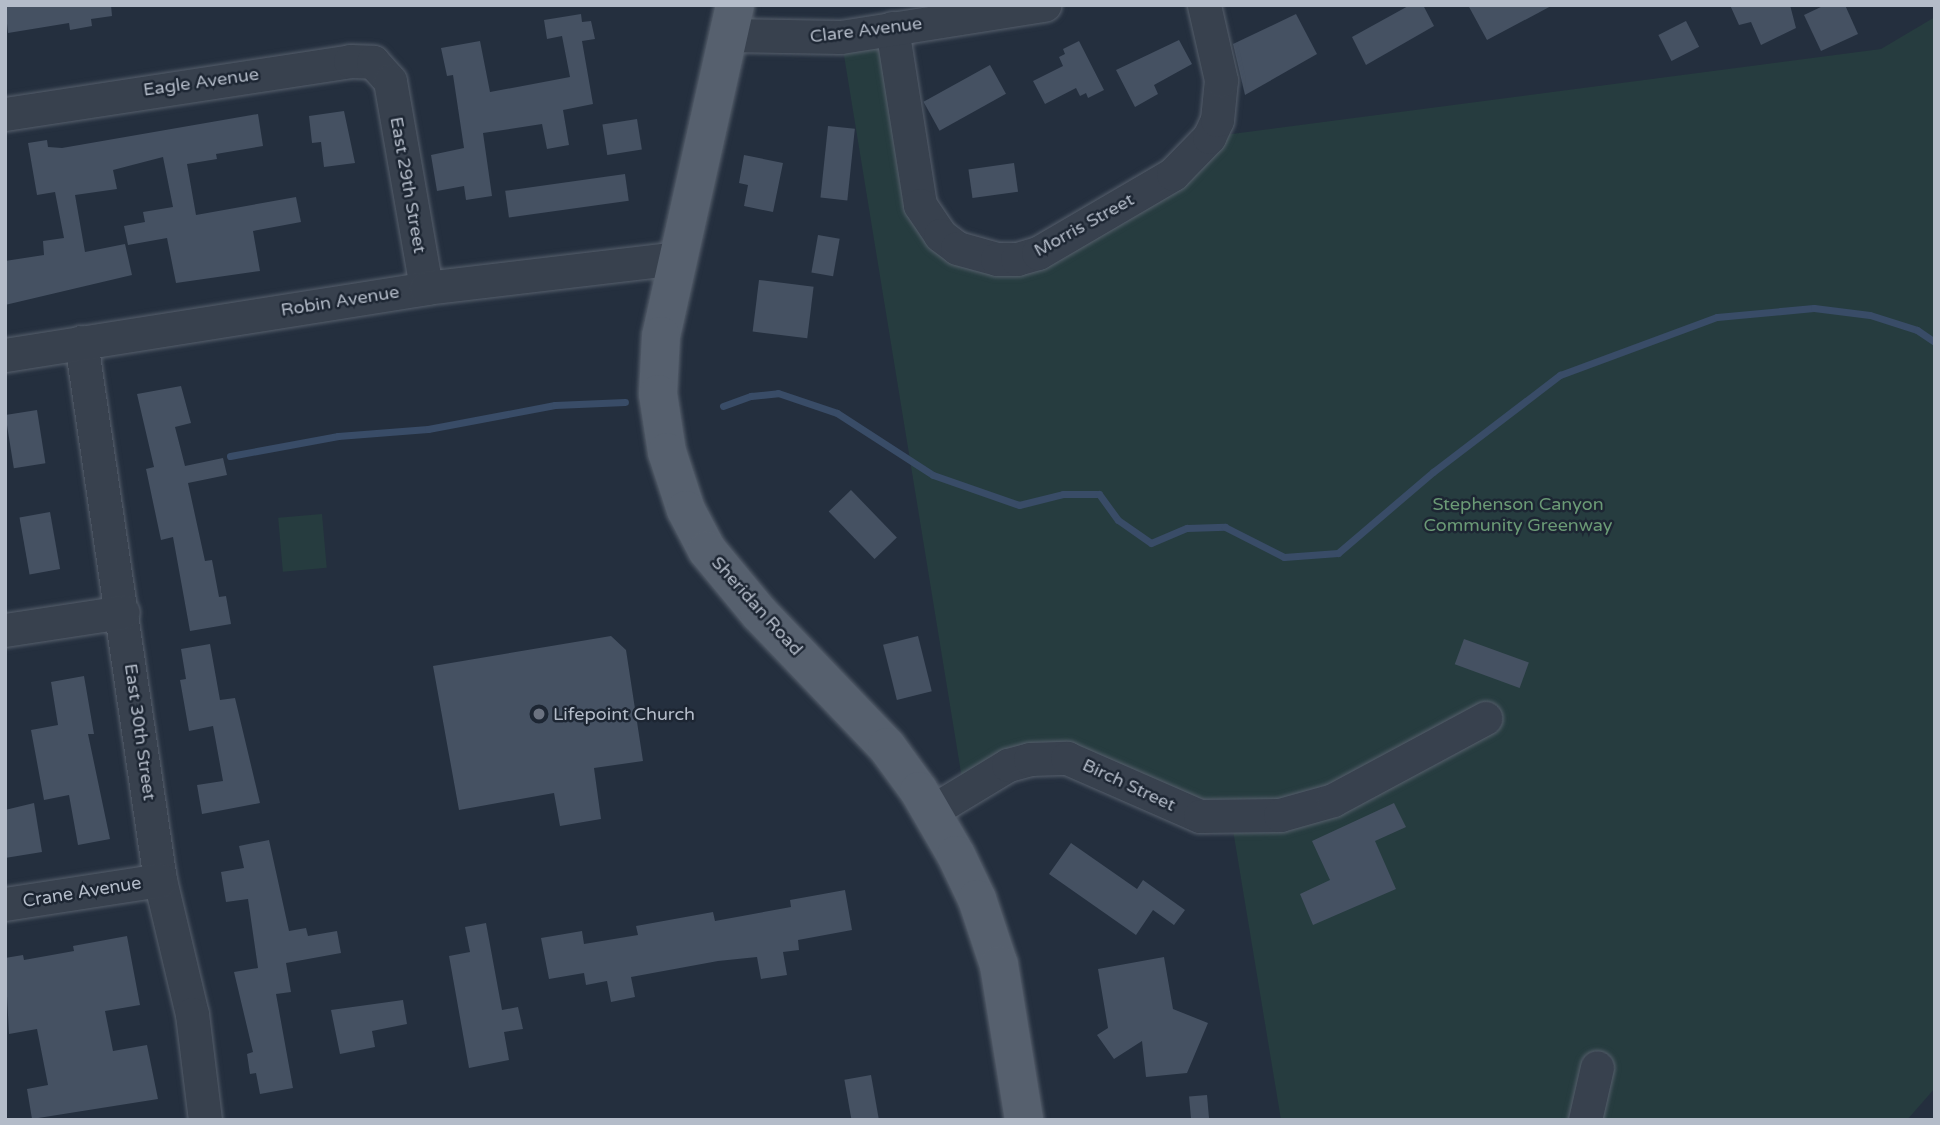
<!DOCTYPE html>
<style>
body{margin:0}
#map{position:relative;width:1940px;height:1125px;overflow:hidden;background:#242f3e;font-family:"Varela Round",sans-serif}
div>[style]{position:absolute}
[style*='--x']{left:calc(var(--x)*1px);top:calc(var(--y)*1px);width:calc(var(--w)*1px);rotate:calc(var(--a)*1deg)}
.green>*{inset:0;background:#263c3f;transform-origin:0 0}
.stream>*{height:7px;margin:-3.5px;padding:0 3.5px;transform-origin:3.5px;border-radius:3.5px;background:#394c67}
.building>*{inset:0;background:#455162;transform-origin:0 0}
.roads{filter:drop-shadow(0 0 2px #565f6c) drop-shadow(0 0 2px #565f6c)}
.minor>*{height:33px;margin:-16.5px;padding:0 16.5px;transform-origin:16.5px;border-radius:16.5px;background:#38414e}
.major>*{height:38px;margin:-19px;padding:0 19px;transform-origin:19px;border-radius:19px;background:#56606e}
.dots>*{width:19px;height:19px;translate:-50% -50%;box-sizing:border-box;border:4px solid #1d2633;border-radius:50%}
span{translate:-50% -50%;white-space:nowrap;text-align:center;line-height:1.15;-webkit-text-stroke:5px #1d2633;paint-order:stroke}
.street-label{font-size:18px;color:#b4bcc9}
.park-label{font-size:18px;color:#6b9a76}
.poi-label{font-size:18px;color:#b4bcc9}
.left{translate:0 -50%;text-align:left}
.frame{position:absolute;inset:0;border:7px solid #b4bcc9;pointer-events:none}
</style>
<div id="map">
<div class="green">
<div style="clip-path:polygon(1935px 17px,1935px 1088px,1907px 1120px,1281px 1120px,1231px 818px,1083px 762px,964px 791px,841px 37px,892px 28px,920px 205px,997px 259px,1209px 137px,1881px 49px)"></div>
<div style="left:322px;top:514px;width:54px;height:44px;rotate:85deg"></div>
</div>
<div class="stream">
<div style="--x:723;--y:406;--w:30;--a:-20"></div>
<div style="--x:751;--y:396;--w:27;--a:-6"></div>
<div style="--x:778;--y:393;--w:62;--a:18.7"></div>
<div style="--x:837;--y:413;--w:114;--a:32.9"></div>
<div style="--x:933;--y:475;--w:91;--a:19.2"></div>
<div style="--x:1019;--y:505;--w:45;--a:-14"></div>
<div style="--x:1063;--y:494;--w:36;--a:0"></div>
<div style="--x:1099;--y:494;--w:32;--a:54"></div>
<div style="--x:1118;--y:520;--w:40;--a:34.9"></div>
<div style="--x:1151;--y:543;--w:39;--a:-23"></div>
<div style="--x:1187;--y:528;--w:38;--a:-2"></div>
<div style="--x:1225;--y:527;--w:66;--a:27"></div>
<div style="--x:1284;--y:557;--w:54;--a:-4.2"></div>
<div style="--x:1338;--y:553;--w:125;--a:-40.5"></div>
<div style="--x:1433;--y:472;--w:160;--a:-37.4"></div>
<div style="--x:1560;--y:375;--w:167;--a:-20.3"></div>
<div style="--x:1717;--y:317;--w:97;--a:-5.3"></div>
<div style="--x:1814;--y:308;--w:56;--a:7.1"></div>
<div style="--x:1870;--y:315;--w:49;--a:17.7"></div>
<div style="--x:1917;--y:330;--w:22;--a:34"></div>
<div style="--x:230;--y:456;--w:110;--a:-10.5"></div>
<div style="--x:338;--y:436;--w:90;--a:-4.4"></div>
<div style="--x:428;--y:429;--w:129;--a:-10.7"></div>
<div style="--x:555;--y:405;--w:70;--a:-2.5"></div>
</div>
<div class="building">
<div style="clip-path:polygon(5px 5px,111px 5px,112px 16px,91px 19px,92px 26px,70px 30px,69px 23px,8px 33px)"></div>
<div style="clip-path:polygon(1410px 5px,1423px 5px,1434px 26px,1366px 65px,1352px 37px)"></div>
<div style="clip-path:polygon(1468px 5px,1553px 5px,1487px 40px)"></div>
<div style="clip-path:polygon(1730px 5px,1790px 5px,1796px 28px,1761px 45px,1751px 22px,1739px 25px)"></div>
<div style="clip-path:polygon(1825px 5px,1845px 5px,1858px 34px,1821px 51px,1804px 15px)"></div>
<div style="clip-path:polygon(581px 14px,582px 22px,591px 21px,595px 39px,582px 41px,593px 104px,563px 110px,569px 145px,547px 149px,542px 124px,483px 133px,492px 196px,466px 200px,464px 186px,437px 191px,431px 155px,464px 148px,453px 75px,447px 76px,441px 48px,480px 41px,490px 92px,570px 77px,562px 36px,547px 39px,544px 20px)"></div>
<div style="clip-path:polygon(1296px 14px,1317px 54px,1245px 95px,1233px 44px)"></div>
<div style="left:1686px;top:21px;width:29px;height:31px;rotate:63deg"></div>
<div style="clip-path:polygon(1179px 40px,1192px 64px,1154px 85px,1158px 94px,1135px 107px,1116px 70px)"></div>
<div style="clip-path:polygon(1079px 41px,1104px 90px,1088px 98px,1086px 93px,1080px 96px,1076px 88px,1045px 104px,1033px 81px,1063px 66px,1059px 57px,1065px 54px,1063px 49px)"></div>
<div style="left:990px;top:65px;width:33px;height:76px;rotate:61deg"></div>
<div style="clip-path:polygon(344px 111px,355px 163px,324px 167px,321px 142px,312px 143px,309px 116px)"></div>
<div style="clip-path:polygon(258px 114px,263px 146px,216px 154px,217px 159px,187px 164px,196px 215px,296px 197px,301px 222px,253px 231px,260px 271px,176px 283px,167px 238px,128px 245px,124px 226px,145px 222px,143px 212px,173px 207px,163px 157px,113px 170px,117px 189px,75px 195px,85px 252px,125px 244px,132px 275px,5px 305px,5px 261px,44px 255px,43px 241px,64px 238px,55px 192px,37px 195px,28px 143px,47px 140px,48px 147px,62px 148px)"></div>
<div style="left:637px;top:119px;width:31px;height:35px;rotate:81deg"></div>
<div style="left:828px;top:126px;width:27px;height:72px;rotate:6deg"></div>
<div style="clip-path:polygon(744px 155px,783px 163px,773px 212px,744px 206px,748px 185px,739px 183px)"></div>
<div style="left:1014px;top:163px;width:29px;height:46px;rotate:82deg"></div>
<div style="left:625px;top:174px;width:27px;height:121px;rotate:82deg"></div>
<div style="left:818px;top:235px;width:22px;height:38px;rotate:10deg"></div>
<div style="left:759px;top:280px;width:55px;height:52px;rotate:7deg"></div>
<div style="clip-path:polygon(181px 386px,191px 423px,175px 427px,185px 466px,223px 458px,227px 475px,188px 483px,205px 561px,212px 560px,219px 597px,226px 596px,231px 624px,190px 631px,173px 537px,161px 540px,146px 469px,154px 467px,137px 394px)"></div>
<div style="left:37px;top:410px;width:54px;height:32px;rotate:81deg"></div>
<div style="left:851px;top:490px;width:66px;height:31px;rotate:46deg"></div>
<div style="left:50px;top:512px;width:58px;height:31px;rotate:80deg"></div>
<div style="clip-path:polygon(611px 636px,626px 650px,643px 761px,594px 768px,601px 819px,560px 826px,554px 793px,459px 810px,433px 666px)"></div>
<div style="left:918px;top:636px;width:57px;height:36px;rotate:76deg"></div>
<div style="left:1464px;top:639px;width:69px;height:27px;rotate:20deg"></div>
<div style="clip-path:polygon(210px 644px,220px 700px,235px 698px,260px 803px,202px 814px,197px 785px,223px 781px,213px 726px,189px 731px,180px 680px,186px 679px,181px 649px)"></div>
<div style="clip-path:polygon(84px 676px,94px 734px,88px 734px,110px 839px,78px 845px,69px 795px,44px 800px,31px 730px,58px 725px,51px 682px)"></div>
<div style="clip-path:polygon(34px 803px,42px 852px,5px 858px,5px 810px)"></div>
<div style="clip-path:polygon(1394px 803px,1406px 827px,1375px 841px,1396px 889px,1313px 925px,1300px 894px,1330px 880px,1312px 841px)"></div>
<div style="clip-path:polygon(269px 840px,289px 931px,306px 928px,308px 936px,337px 931px,341px 953px,286px 963px,291px 992px,276px 994px,293px 1088px,260px 1094px,256px 1073px,250px 1074px,247px 1054px,253px 1052px,234px 972px,258px 968px,248px 899px,226px 902px,221px 872px,244px 868px,239px 846px)"></div>
<div style="clip-path:polygon(1071px 843px,1137px 889px,1143px 880px,1185px 910px,1174px 925px,1153px 910px,1136px 935px,1049px 874px)"></div>
<div style="clip-path:polygon(845px 890px,852px 930px,798px 940px,799px 950px,783px 952px,787px 975px,761px 979px,757px 957px,718px 961px,631px 977px,635px 997px,611px 1002px,607px 981px,586px 985px,584px 973px,549px 979px,541px 938px,582px 931px,584px 944px,638px 935px,636px 926px,713px 912px,715px 921px,791px 907px,790px 900px)"></div>
<div style="clip-path:polygon(486px 923px,502px 1010px,518px 1007px,523px 1029px,504px 1032px,509px 1060px,469px 1068px,449px 956px,470px 952px,465px 927px)"></div>
<div style="clip-path:polygon(127px 936px,140px 1005px,105px 1011px,113px 1051px,147px 1045px,158px 1099px,32px 1119px,27px 1089px,48px 1085px,37px 1029px,9px 1034px,5px 958px,23px 955px,24px 960px,74px 951px,73px 946px)"></div>
<div style="clip-path:polygon(1164px 957px,1173px 1009px,1208px 1023px,1187px 1073px,1146px 1077px,1142px 1041px,1114px 1059px,1097px 1035px,1108px 1028px,1098px 969px)"></div>
<div style="clip-path:polygon(403px 1000px,407px 1024px,372px 1031px,375px 1047px,340px 1054px,331px 1010px)"></div>
<div style="left:871px;top:1075px;width:46px;height:27px;rotate:80deg"></div>
<div style="left:1207px;top:1095px;width:25px;height:18px;rotate:85deg"></div>
</div>
<div class="roads">
<div class="minor">
<div style="--x:892;--y:28;--w:179;--a:81"></div>
<div style="--x:920;--y:205;--w:36;--a:56"></div>
<div style="--x:940;--y:235;--w:21;--a:37"></div>
<div style="--x:957;--y:248;--w:41;--a:15.4"></div>
<div style="--x:997;--y:259;--w:20;--a:0"></div>
<div style="--x:1017;--y:259;--w:22;--a:-16"></div>
<div style="--x:1038;--y:253;--w:156;--a:-30.3"></div>
<div style="--x:1173;--y:174;--w:52;--a:-45.8"></div>
<div style="--x:1209;--y:137;--w:19;--a:-65"></div>
<div style="--x:1217;--y:120;--w:40;--a:-84.3"></div>
<div style="--x:1221;--y:80;--w:77;--a:-102.8"></div>
<div style="--x:728;--y:35;--w:113;--a:1"></div>
<div style="--x:841;--y:37;--w:206;--a:-9"></div>
<div style="--x:5;--y:114;--w:349;--a:-8.7"></div>
<div style="--x:350;--y:61;--w:23;--a:2"></div>
<div style="--x:373;--y:62;--w:25;--a:48"></div>
<div style="--x:390;--y:81;--w:210;--a:80.1"></div>
<div style="--x:81;--y:342;--w:544;--a:81.65"></div>
<div style="--x:160;--y:880;--w:138;--a:76.6"></div>
<div style="--x:192;--y:1014;--w:107;--a:83"></div>
<div style="--x:5;--y:355;--w:426;--a:-9"></div>
<div style="--x:426;--y:288;--w:253;--a:-6.8"></div>
<div style="--x:5;--y:630;--w:119;--a:-8.7"></div>
<div style="--x:932;--y:811;--w:89;--a:-31.2"></div>
<div style="--x:1008;--y:765;--w:23;--a:-15"></div>
<div style="--x:1030;--y:759;--w:37;--a:-2"></div>
<div style="--x:1067;--y:758;--w:145;--a:23.6"></div>
<div style="--x:1200;--y:816;--w:80;--a:-0.7"></div>
<div style="--x:1280;--y:815;--w:55;--a:-15.8"></div>
<div style="--x:1333;--y:800;--w:173;--a:-28.3"></div>
<div style="--x:5;--y:904;--w:157;--a:-8.8"></div>
<div style="--x:1585;--y:1120;--w:54;--a:-77.2"></div>
</div>
<div class="major">
<div style="--x:735;--y:5;--w:339;--a:102.6"></div>
<div style="--x:661;--y:336;--w:58;--a:93"></div>
<div style="--x:658;--y:394;--w:59;--a:81.2"></div>
<div style="--x:667;--y:452;--w:61;--a:71.9"></div>
<div style="--x:686;--y:510;--w:45;--a:62.3"></div>
<div style="--x:707;--y:550;--w:82;--a:50.5"></div>
<div style="--x:759;--y:613;--w:185;--a:46.3"></div>
<div style="--x:887;--y:747;--w:54;--a:54"></div>
<div style="--x:919;--y:791;--w:74;--a:60"></div>
<div style="--x:956;--y:855;--w:49;--a:64.5"></div>
<div style="--x:977;--y:899;--w:70;--a:71.6"></div>
<div style="--x:999;--y:965;--w:157;--a:80.8"></div>
</div>
</div>
<div class="dots">
<div style="left:539px;top:714px;background:#6b7280"></div>
</div>
<div class="street-label">
<span style="left:866px;top:30px;rotate:-7deg">Clare Avenue</span>
<span style="left:201px;top:82px;rotate:-8deg">Eagle Avenue</span>
<span style="left:408px;top:185px;rotate:80deg">East 29th Street</span>
<span style="left:1084px;top:225px;rotate:-29deg">Morris Street</span>
<span style="left:340px;top:301px;rotate:-9deg">Robin Avenue</span>
<span style="left:757px;top:606px;rotate:48deg">Sheridan Road</span>
<span style="left:140px;top:732px;rotate:82deg">East 30th Street</span>
<span style="left:1129px;top:785px;rotate:25deg">Birch Street</span>
<span style="left:82px;top:892px;rotate:-9deg">Crane Avenue</span>
</div>
<div class="park-label">
<span style="left:1518px;top:515px">Stephenson Canyon<br>Community Greenway</span>
</div>
<div class="poi-label">
<span class="left" style="left:553px;top:714px">Lifepoint Church</span>
</div>
<div class="frame"></div>
</div>
